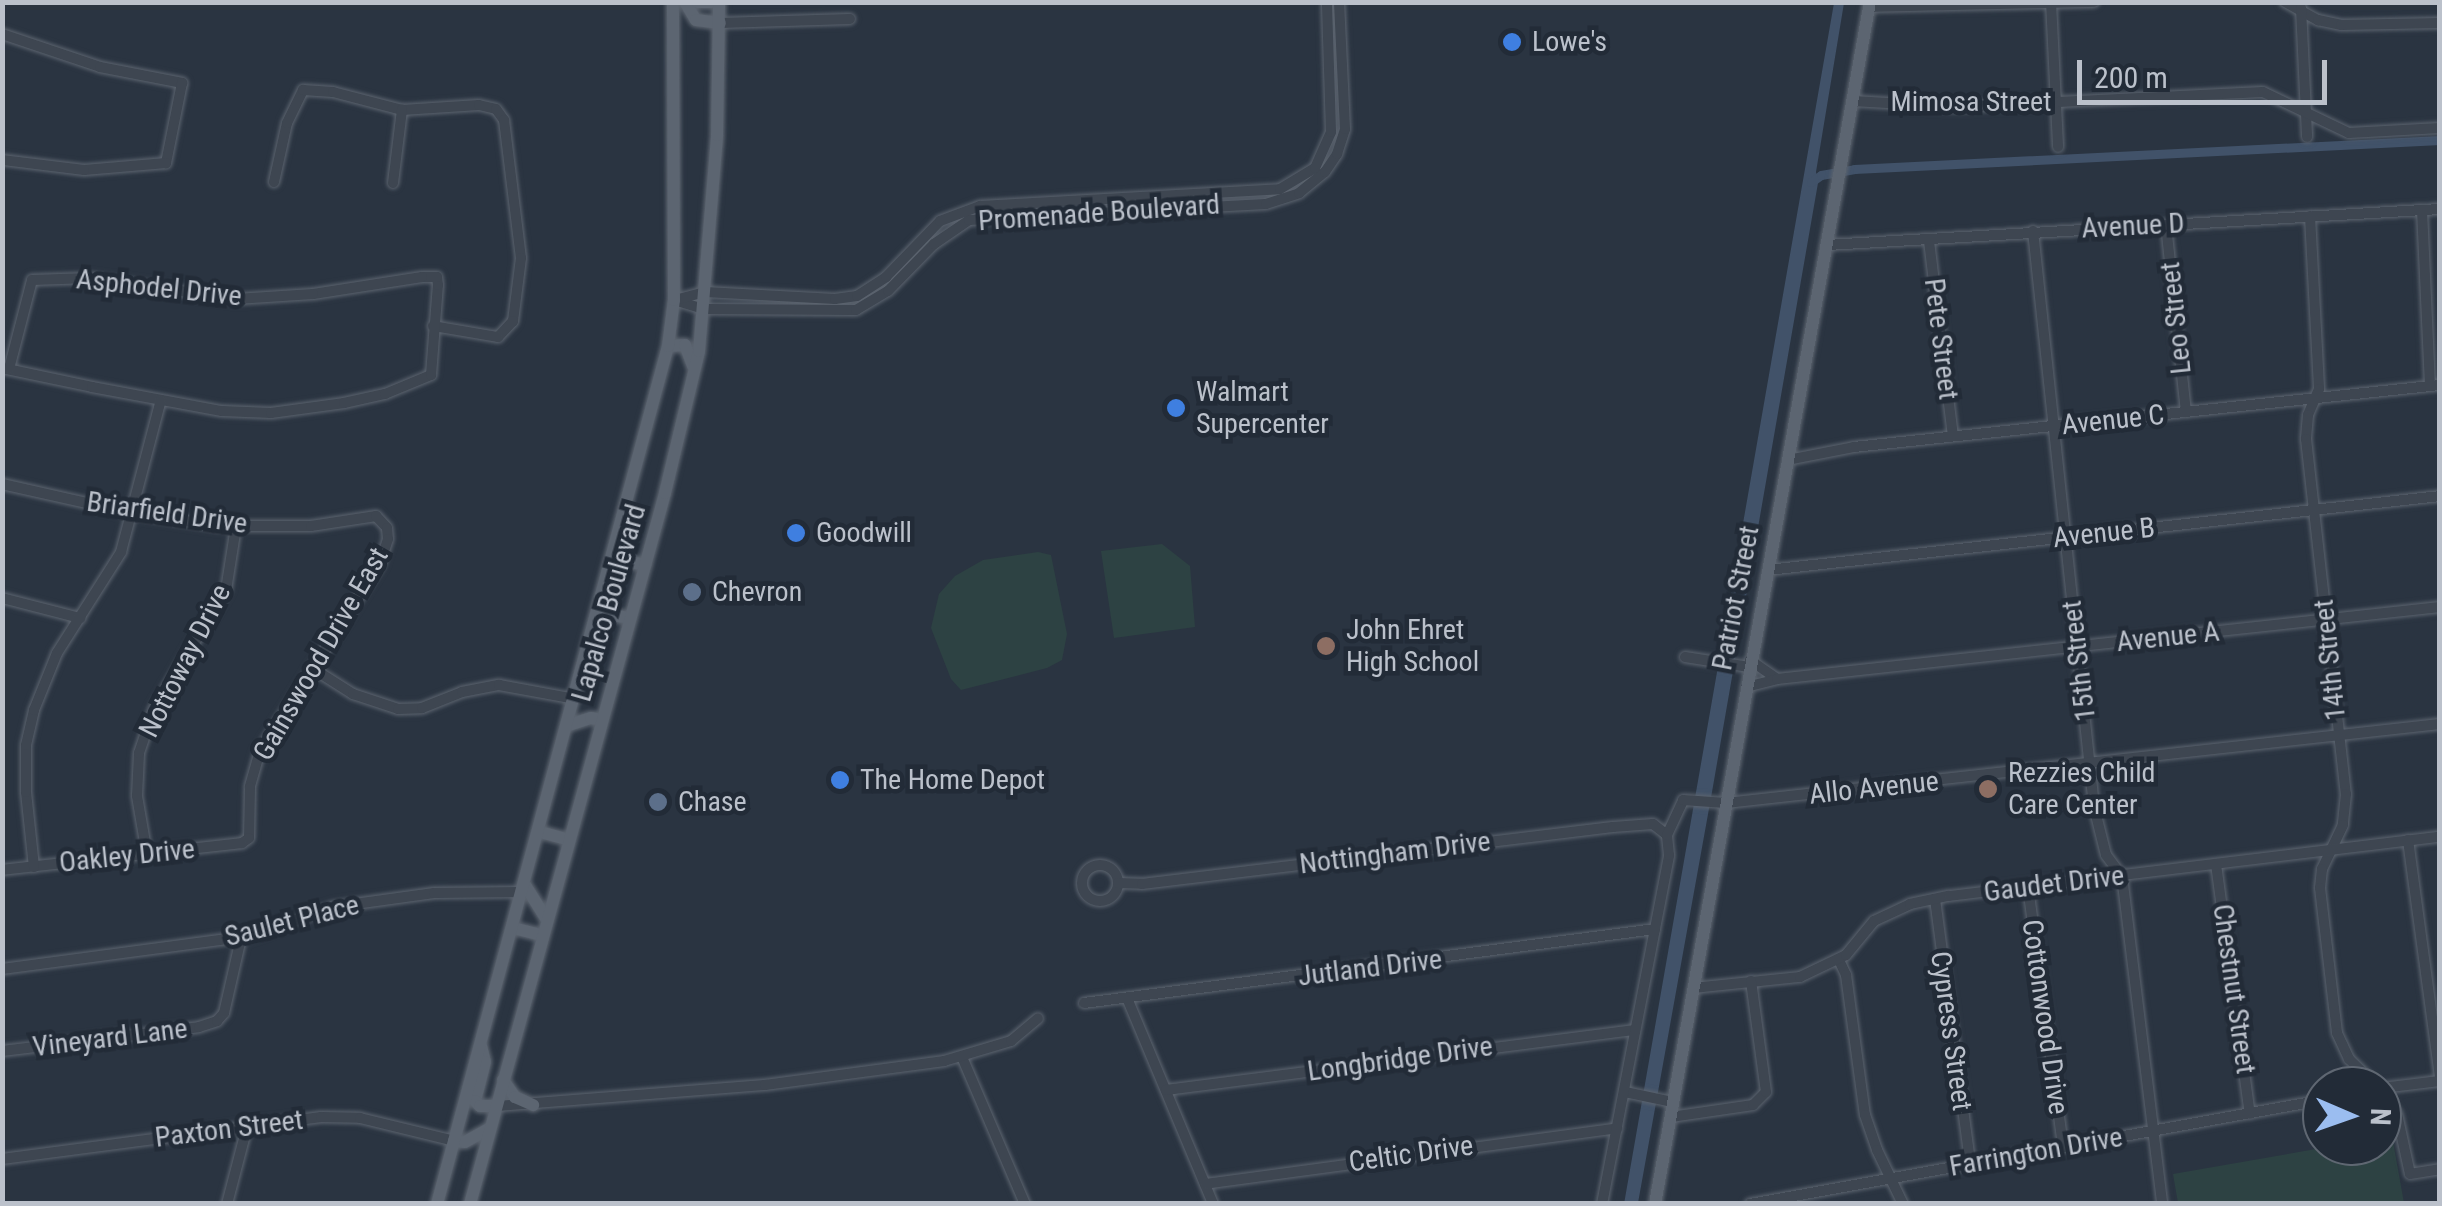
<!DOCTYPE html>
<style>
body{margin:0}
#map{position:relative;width:2442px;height:1206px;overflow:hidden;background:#2a3441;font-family:"Roboto Condensed",sans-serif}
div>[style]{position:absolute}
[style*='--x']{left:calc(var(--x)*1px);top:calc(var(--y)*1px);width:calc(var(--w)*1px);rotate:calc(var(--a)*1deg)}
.green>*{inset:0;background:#2d4243}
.water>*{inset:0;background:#415269}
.canal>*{height:9px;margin:-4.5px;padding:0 4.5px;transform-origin:4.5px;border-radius:4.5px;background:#415269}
.roads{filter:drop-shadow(0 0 2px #5c646f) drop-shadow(0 0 2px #5c646f)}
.minor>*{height:10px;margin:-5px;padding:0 5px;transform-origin:5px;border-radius:5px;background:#3e4651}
.minor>.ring{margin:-5px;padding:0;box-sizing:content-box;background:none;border:10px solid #3e4651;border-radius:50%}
.major>*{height:12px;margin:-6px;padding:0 6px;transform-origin:6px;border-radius:6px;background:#5c6571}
.dots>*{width:28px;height:28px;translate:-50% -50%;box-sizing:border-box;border:5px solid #222b37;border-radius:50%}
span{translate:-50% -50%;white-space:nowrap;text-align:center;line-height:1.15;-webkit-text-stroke:9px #222b37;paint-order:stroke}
.poi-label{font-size:28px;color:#bbc1cb}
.left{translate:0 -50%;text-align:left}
.street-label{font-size:28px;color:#bbc1cb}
.frame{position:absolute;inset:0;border:5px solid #bbc1cb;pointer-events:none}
.north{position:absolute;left:2302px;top:1066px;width:100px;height:100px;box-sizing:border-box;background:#222b37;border:2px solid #5f6772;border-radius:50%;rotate:92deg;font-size:28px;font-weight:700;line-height:40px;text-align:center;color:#bbc1cb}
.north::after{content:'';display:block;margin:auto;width:35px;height:45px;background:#9bbdf0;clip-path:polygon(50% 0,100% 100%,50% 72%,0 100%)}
.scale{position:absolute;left:2077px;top:60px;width:250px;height:45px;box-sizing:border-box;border:5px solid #bbc1cb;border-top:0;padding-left:12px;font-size:30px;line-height:35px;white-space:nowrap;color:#bbc1cb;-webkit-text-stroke:8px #222b37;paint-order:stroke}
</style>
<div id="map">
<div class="green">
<div style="clip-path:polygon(1162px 544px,1190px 566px,1195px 627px,1114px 638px,1101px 551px)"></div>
<div style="clip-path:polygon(1038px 552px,1051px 555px,1067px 634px,1062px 660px,1047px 668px,961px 690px,951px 679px,931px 628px,939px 594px,955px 576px,983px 560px)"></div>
<div style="clip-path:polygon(2392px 1136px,2404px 1203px,2178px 1203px,2173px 1174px,2333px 1146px,2382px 1146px,2382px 1137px)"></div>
</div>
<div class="water">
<div style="clip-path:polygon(1834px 3px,1844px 3px,1816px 172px,1818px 183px,1712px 792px,1638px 1203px,1624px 1204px)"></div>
</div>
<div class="canal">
<div style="--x:1811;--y:182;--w:12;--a:-35"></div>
<div style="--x:1821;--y:175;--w:34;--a:-10"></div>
<div style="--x:1854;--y:169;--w:587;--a:-2.83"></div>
</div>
<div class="roads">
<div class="minor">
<div style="--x:2051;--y:2;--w:145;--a:87.2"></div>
<div style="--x:2285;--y:2;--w:38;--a:29"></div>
<div style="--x:2318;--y:20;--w:24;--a:12"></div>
<div style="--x:2341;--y:25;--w:99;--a:-1.2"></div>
<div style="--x:1869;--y:7;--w:225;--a:-1.3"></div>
<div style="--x:2301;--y:8;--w:129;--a:87.3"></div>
<div style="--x:720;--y:23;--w:130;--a:-1.8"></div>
<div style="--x:2;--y:34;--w:103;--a:18.6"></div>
<div style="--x:100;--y:67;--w:84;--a:11"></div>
<div style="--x:182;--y:83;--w:82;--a:101.3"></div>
<div style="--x:166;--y:163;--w:82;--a:175.1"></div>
<div style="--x:84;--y:170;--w:83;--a:-173"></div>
<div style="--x:1853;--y:101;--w:103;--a:3.3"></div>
<div style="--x:1956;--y:107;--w:307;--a:-2.8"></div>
<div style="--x:2263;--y:92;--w:95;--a:25.5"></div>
<div style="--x:2349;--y:133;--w:91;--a:-3.1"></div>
<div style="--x:274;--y:182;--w:60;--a:-77.6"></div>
<div style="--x:287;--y:123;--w:37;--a:-64"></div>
<div style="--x:303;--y:90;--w:30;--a:4"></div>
<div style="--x:333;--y:92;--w:71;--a:14.6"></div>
<div style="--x:402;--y:110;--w:77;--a:-3.7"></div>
<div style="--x:479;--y:105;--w:17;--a:13"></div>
<div style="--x:496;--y:109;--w:14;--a:54"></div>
<div style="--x:504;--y:120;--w:139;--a:83"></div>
<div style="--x:521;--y:258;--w:64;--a:97.2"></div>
<div style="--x:513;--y:321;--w:22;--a:133"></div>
<div style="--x:498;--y:337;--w:66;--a:-170.4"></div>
<div style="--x:393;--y:183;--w:74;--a:-83"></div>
<div style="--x:2422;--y:210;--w:176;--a:87.4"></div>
<div style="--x:2310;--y:216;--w:173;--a:87"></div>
<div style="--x:2319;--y:389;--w:28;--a:113"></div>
<div style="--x:2308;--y:415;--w:24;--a:95"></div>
<div style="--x:2306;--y:439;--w:357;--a:83.6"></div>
<div style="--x:2346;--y:794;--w:31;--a:96"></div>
<div style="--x:2343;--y:825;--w:49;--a:115.5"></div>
<div style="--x:2322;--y:869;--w:19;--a:96"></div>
<div style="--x:2320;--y:888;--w:146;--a:83.3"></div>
<div style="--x:2337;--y:1033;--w:29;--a:65"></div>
<div style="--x:2349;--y:1059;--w:39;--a:44"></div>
<div style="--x:2166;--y:225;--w:188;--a:83.9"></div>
<div style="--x:2033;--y:231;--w:579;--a:83.95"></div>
<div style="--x:2094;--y:807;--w:49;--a:76"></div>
<div style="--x:2106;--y:855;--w:26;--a:53"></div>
<div style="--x:2122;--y:876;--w:330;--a:83"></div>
<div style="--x:1929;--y:241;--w:196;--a:83"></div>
<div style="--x:1827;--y:245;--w:614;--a:-3.36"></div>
<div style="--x:674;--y:300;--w:31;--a:17"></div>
<div style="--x:704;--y:309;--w:152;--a:0.4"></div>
<div style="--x:856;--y:310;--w:37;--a:-31"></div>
<div style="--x:888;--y:291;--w:66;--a:-45.6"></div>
<div style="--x:934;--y:244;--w:42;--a:-34.4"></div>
<div style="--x:969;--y:220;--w:297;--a:-3.1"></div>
<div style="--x:1266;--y:204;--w:35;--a:-18"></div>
<div style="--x:1299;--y:193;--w:33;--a:-39"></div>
<div style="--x:1325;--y:172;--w:22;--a:-56"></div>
<div style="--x:1337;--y:154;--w:26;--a:-72"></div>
<div style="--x:1345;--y:129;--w:127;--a:-92.7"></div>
<div style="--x:675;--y:300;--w:31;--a:-15"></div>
<div style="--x:705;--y:292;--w:130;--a:3.1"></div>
<div style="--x:835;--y:299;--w:22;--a:-8"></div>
<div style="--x:857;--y:296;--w:35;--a:-33"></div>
<div style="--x:886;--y:277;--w:78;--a:-46"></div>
<div style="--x:940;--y:221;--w:43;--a:-20.6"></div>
<div style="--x:980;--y:206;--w:300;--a:-3.2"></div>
<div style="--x:1280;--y:189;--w:41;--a:-31"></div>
<div style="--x:1315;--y:168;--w:39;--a:-66"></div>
<div style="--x:1331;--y:132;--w:130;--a:-91.8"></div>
<div style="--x:2;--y:368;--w:92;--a:11.9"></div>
<div style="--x:92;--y:387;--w:132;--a:10.5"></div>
<div style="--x:222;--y:411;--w:49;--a:2.3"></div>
<div style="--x:271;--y:413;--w:74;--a:-7.8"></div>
<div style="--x:344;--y:403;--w:42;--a:-12.4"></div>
<div style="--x:385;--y:394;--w:50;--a:-22.4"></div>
<div style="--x:431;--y:375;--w:90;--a:-85.6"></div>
<div style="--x:438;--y:285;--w:8;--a:-97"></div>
<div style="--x:437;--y:277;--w:15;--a:180"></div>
<div style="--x:422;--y:277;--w:110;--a:171.1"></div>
<div style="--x:313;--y:294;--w:77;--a:176.3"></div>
<div style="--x:236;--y:299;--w:148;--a:-171.8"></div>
<div style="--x:90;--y:278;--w:58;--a:178"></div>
<div style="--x:32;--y:280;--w:92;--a:104.5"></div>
<div style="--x:1788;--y:460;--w:67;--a:-11.1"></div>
<div style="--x:1854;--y:447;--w:589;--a:-6.04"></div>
<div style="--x:2;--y:484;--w:133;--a:12.6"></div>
<div style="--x:132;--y:513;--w:88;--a:8.5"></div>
<div style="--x:219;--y:526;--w:92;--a:0"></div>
<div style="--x:311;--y:526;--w:66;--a:-8.7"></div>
<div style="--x:376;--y:516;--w:16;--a:47"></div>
<div style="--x:387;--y:528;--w:11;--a:85"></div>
<div style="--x:388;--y:539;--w:26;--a:108"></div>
<div style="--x:380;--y:564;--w:222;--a:122.7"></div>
<div style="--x:260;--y:751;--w:37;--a:106"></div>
<div style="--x:250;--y:787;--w:51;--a:91.1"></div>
<div style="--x:249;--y:838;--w:9;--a:144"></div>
<div style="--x:242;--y:843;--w:242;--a:173.6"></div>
<div style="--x:1768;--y:570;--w:676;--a:-6.28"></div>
<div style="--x:2;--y:598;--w:81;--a:14.4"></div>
<div style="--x:1685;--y:657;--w:65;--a:8.9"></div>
<div style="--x:1750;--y:660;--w:33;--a:35"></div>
<div style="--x:312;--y:668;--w:49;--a:32.4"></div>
<div style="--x:353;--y:694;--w:47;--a:18.4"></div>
<div style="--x:398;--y:709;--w:24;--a:-2"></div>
<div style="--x:422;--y:708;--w:43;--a:-21.8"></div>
<div style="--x:462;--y:692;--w:38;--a:-11"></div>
<div style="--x:499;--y:685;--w:77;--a:10.4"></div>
<div style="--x:1746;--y:687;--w:32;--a:-14"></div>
<div style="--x:1777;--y:679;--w:667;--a:-6.2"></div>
<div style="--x:2408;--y:840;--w:240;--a:82.3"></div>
<div style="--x:147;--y:854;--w:59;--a:-99.8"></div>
<div style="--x:137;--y:796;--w:43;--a:-87.3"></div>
<div style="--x:139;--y:753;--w:46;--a:-71.2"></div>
<div style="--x:154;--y:709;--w:139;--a:-58.8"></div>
<div style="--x:226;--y:590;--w:64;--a:-81"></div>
<div style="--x:2216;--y:864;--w:252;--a:82.3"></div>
<div class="ring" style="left:1082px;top:865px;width:26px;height:26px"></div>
<div style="--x:34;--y:867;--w:75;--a:-96.1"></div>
<div style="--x:26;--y:792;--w:47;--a:-90"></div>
<div style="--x:26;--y:745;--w:36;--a:-77"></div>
<div style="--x:34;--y:710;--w:61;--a:-68"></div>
<div style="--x:57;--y:653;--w:120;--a:-57.6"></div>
<div style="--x:121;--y:552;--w:157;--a:-75.3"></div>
<div style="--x:1118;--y:883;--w:24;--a:2"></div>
<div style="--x:1142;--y:884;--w:474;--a:-6.9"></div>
<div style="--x:1613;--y:827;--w:40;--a:-4.3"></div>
<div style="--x:1653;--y:824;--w:18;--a:38"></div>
<div style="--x:2028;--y:887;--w:262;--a:82.3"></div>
<div style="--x:1935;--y:899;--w:266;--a:82.4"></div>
<div style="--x:1839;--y:960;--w:17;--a:65"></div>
<div style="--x:1846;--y:975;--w:141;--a:82.3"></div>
<div style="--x:1865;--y:1115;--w:37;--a:71"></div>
<div style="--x:1877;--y:1150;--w:60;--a:64.3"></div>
<div style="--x:2;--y:969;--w:250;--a:-7.6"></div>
<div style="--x:250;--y:936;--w:88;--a:-19.3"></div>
<div style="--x:333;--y:907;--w:102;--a:-7.9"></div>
<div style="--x:434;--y:893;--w:89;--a:-0.6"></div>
<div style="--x:1693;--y:988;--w:108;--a:-5.9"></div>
<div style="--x:1800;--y:977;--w:51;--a:-25.6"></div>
<div style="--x:1846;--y:955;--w:44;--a:-50.5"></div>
<div style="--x:1874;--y:921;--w:40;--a:-25"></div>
<div style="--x:1910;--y:904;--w:40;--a:-12"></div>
<div style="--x:1949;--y:896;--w:495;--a:-6.9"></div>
<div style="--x:1127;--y:998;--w:223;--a:67.3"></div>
<div style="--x:1084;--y:1003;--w:576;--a:-7.38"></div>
<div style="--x:2;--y:1051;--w:198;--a:-6.9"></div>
<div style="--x:199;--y:1027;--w:19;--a:-18"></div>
<div style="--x:217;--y:1021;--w:11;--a:-49"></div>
<div style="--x:224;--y:1013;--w:77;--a:-77.2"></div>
<div style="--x:962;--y:1057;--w:160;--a:66.8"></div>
<div style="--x:2382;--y:1088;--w:58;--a:-6.9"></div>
<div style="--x:1166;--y:1090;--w:473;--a:-7.3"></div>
<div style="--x:2382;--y:1091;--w:27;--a:57"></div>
<div style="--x:2397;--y:1114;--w:61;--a:77.8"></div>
<div style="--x:2410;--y:1174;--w:30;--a:-9"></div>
<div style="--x:1625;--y:1092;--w:49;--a:11.8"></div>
<div style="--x:496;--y:1106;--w:270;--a:-4.5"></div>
<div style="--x:765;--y:1085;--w:181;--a:-7.6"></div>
<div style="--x:944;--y:1061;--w:70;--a:-16.6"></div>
<div style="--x:1011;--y:1041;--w:35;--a:-40"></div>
<div style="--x:1671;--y:1117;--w:83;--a:-8.3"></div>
<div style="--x:1753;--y:1105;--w:18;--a:-45"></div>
<div style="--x:1766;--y:1092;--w:112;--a:-97.7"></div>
<div style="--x:2;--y:1159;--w:322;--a:-7.5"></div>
<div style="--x:321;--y:1117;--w:39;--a:1"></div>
<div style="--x:360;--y:1118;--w:97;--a:13.7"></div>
<div style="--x:1205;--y:1184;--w:416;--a:-7.7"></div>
<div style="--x:227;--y:1204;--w:80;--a:-75.4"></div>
<div style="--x:1602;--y:1204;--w:355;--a:-79.1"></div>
<div style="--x:1669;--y:855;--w:20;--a:-96"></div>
<div style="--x:1667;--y:835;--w:38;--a:-65"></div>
<div style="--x:1683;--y:800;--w:43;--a:4"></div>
<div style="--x:1726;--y:803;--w:718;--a:-6.31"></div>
<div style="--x:1750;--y:1204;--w:581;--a:-10.3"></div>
</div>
<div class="major">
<div style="--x:685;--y:2;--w:21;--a:59"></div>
<div style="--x:696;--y:20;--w:24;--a:7"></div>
<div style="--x:697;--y:2;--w:15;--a:0"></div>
<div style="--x:668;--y:346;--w:17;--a:-3"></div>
<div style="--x:685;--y:345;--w:22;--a:69"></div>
<div style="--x:612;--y:559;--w:34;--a:10"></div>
<div style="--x:598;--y:612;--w:33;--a:11"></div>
<div style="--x:569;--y:725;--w:23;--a:-18"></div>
<div style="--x:591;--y:718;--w:11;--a:10"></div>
<div style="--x:540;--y:832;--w:30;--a:15"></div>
<div style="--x:525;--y:885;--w:41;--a:57.8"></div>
<div style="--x:513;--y:928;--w:30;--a:14"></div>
<div style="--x:481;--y:1046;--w:16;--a:76"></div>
<div style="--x:485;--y:1062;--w:40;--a:104.4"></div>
<div style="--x:475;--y:1101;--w:7;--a:45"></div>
<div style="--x:480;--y:1106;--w:16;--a:0"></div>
<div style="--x:503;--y:1080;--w:21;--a:55"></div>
<div style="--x:515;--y:1097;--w:20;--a:24"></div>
<div style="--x:454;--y:1141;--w:11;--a:5"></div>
<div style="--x:465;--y:1142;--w:29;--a:-29"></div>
<div style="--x:437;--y:1204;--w:889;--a:-74.93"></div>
<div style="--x:668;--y:346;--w:46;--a:-82.6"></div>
<div style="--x:674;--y:300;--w:298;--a:-90.2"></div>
<div style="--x:470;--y:1204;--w:737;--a:-74.66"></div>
<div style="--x:665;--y:493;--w:146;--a:-76.5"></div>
<div style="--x:699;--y:351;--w:217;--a:-85.2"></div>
<div style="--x:717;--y:135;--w:133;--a:-89.1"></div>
<div style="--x:1655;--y:1204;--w:1221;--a:-79.86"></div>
</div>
</div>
<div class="dots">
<div style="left:1512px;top:42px;background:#3f7fe0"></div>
<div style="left:1176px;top:408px;background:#3f7fe0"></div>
<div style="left:796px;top:533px;background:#3f7fe0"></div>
<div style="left:692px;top:592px;background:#5c6f8a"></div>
<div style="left:1326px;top:646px;background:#8d6e63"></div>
<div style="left:840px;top:780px;background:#3f7fe0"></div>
<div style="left:1988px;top:789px;background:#8d6e63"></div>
<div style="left:658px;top:802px;background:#5c6f8a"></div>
</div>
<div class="poi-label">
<span class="left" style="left:1532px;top:42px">Lowe's</span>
<span class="left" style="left:1196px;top:408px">Walmart<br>Supercenter</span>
<span class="left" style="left:816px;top:533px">Goodwill</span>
<span class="left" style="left:712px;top:592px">Chevron</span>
<span class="left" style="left:1346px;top:646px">John Ehret<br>High School</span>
<span class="left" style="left:2008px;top:789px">Rezzies Child<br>Care Center</span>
<span class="left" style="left:860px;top:780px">The Home Depot</span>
<span class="left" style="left:678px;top:802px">Chase</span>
</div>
<div class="street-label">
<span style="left:1971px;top:102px">Mimosa Street</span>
<span style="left:1099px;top:213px;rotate:-4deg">Promenade Boulevard</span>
<span style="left:2133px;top:226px;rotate:-3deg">Avenue D</span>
<span style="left:159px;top:288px;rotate:6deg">Asphodel Drive</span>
<span style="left:2176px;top:318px;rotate:-96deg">Leo Street</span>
<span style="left:1941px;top:339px;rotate:83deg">Pete Street</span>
<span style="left:2113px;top:420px;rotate:-6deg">Avenue C</span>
<span style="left:167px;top:513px;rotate:8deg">Briarfield Drive</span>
<span style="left:2104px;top:533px;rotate:-6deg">Avenue B</span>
<span style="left:1736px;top:598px;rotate:-79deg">Patriot Street</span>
<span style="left:609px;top:603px;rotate:-74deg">Lapalco Boulevard</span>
<span style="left:2168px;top:637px;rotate:-6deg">Avenue A</span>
<span style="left:321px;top:654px;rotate:-60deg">Gainswood Drive East</span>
<span style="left:2330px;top:660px;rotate:-96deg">14th Street</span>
<span style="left:185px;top:661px;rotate:-63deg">Nottoway Drive</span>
<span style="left:2079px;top:661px;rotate:-97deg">15th Street</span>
<span style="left:1874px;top:788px;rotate:-6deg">Allo Avenue</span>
<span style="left:1395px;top:853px;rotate:-7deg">Nottingham Drive</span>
<span style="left:127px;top:856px;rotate:-6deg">Oakley Drive</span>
<span style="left:2054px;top:884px;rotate:-7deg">Gaudet Drive</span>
<span style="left:292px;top:921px;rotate:-14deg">Saulet Place</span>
<span style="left:1370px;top:968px;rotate:-7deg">Jutland Drive</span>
<span style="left:2234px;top:989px;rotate:82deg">Chestnut Street</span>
<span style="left:2045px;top:1017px;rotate:82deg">Cottonwood Drive</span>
<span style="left:1951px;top:1031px;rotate:82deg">Cypress Street</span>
<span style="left:110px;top:1038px;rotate:-7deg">Vineyard Lane</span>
<span style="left:1400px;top:1059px;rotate:-8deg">Longbridge Drive</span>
<span style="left:229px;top:1129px;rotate:-7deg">Paxton Street</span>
<span style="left:2036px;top:1152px;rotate:-10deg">Farrington Drive</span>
<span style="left:1411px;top:1154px;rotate:-8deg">Celtic Drive</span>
</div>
<div class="frame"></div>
<div class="north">N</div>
<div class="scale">200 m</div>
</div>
